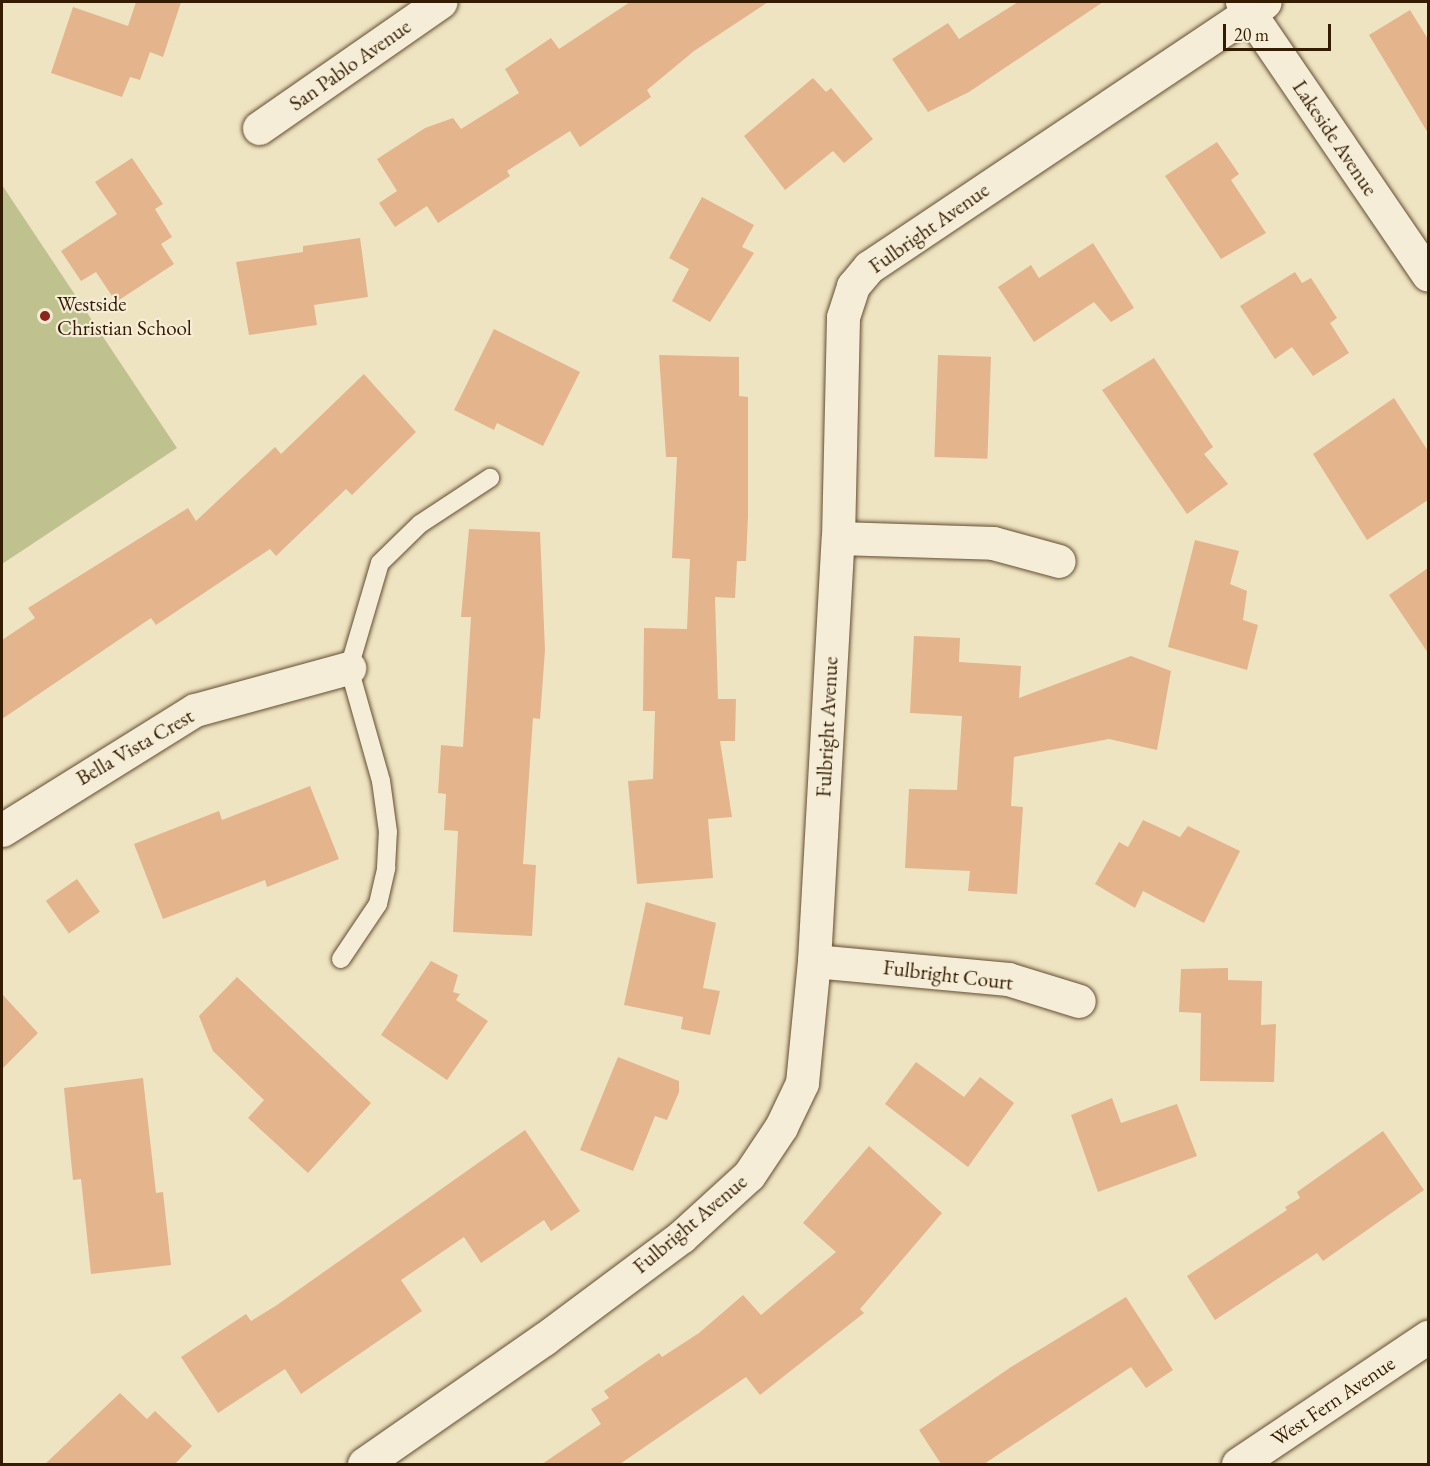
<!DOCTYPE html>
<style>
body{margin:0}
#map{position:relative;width:1430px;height:1466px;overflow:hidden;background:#efe4c2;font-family:"EB Garamond",serif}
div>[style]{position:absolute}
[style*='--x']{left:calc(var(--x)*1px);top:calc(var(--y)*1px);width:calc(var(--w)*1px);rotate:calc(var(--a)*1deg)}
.green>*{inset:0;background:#bfc28f}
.building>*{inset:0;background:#e4b48c;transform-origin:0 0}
.roads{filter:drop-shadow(0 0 2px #634e32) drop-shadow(0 0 2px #634e32)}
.service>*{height:18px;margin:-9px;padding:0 9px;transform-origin:9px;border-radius:9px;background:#f5edd7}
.minor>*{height:33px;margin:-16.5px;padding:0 16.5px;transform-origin:16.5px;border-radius:16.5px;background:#f5edd7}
.tertiary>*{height:33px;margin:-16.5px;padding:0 16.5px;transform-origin:16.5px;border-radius:16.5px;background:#f5edd7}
.dots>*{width:16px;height:16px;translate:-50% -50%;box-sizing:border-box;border:3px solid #f5edd7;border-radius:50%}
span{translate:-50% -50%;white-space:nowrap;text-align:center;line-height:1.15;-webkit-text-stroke:4.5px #f5edd7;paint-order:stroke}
.street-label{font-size:21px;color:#341c02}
.poi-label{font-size:21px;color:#341c02}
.left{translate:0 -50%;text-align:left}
.frame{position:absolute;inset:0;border:3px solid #341c02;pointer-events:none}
.scale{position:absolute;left:1223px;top:24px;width:108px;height:27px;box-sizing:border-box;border:3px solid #341c02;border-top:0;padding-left:8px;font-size:18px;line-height:21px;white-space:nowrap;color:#341c02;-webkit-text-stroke:4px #f5edd7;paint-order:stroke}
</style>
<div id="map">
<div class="green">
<div style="clip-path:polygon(2px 185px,177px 448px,2px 564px)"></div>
</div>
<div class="building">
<div style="clip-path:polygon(136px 2px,181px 2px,163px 57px,150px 52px,140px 80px,130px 77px,122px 97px,51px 73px,73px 7px,128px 26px)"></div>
<div style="clip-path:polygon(630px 2px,768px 2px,694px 51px,647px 90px,651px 97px,580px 147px,570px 131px,507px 171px,510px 176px,438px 223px,427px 206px,395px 227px,379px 203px,397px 191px,377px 159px,425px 128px,453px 118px,461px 129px,519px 93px,505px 69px,551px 38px,559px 49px)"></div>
<div style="clip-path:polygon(1018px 2px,1103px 2px,969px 92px,928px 112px,892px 59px,948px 23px,959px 39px)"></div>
<div style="clip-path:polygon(1410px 10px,1428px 39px,1428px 133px,1369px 35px)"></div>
<div style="clip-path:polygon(813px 78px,826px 92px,831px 88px,873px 139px,844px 163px,833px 151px,785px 190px,744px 136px)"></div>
<div style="clip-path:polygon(1217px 142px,1239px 174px,1231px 180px,1266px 233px,1221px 259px,1165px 176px)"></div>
<div style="clip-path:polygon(132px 158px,163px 204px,155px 209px,172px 237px,161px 244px,174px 264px,116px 302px,96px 272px,81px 281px,61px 251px,117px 214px,95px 182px)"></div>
<div style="clip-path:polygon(702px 197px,754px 225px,742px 247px,754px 253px,710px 322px,672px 301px,689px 269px,669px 258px)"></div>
<div style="clip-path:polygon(360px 238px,368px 297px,314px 305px,317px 325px,249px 335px,236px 262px,303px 252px,303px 246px)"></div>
<div style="clip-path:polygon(1093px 243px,1134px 308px,1111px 322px,1094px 302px,1034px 342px,998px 287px,1031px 265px,1039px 278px)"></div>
<div style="clip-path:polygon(1295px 272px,1302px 283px,1311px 278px,1337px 318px,1330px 323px,1349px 353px,1313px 376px,1292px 347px,1275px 359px,1240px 306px)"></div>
<div style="clip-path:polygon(494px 329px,580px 372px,543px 446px,497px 423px,494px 430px,454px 410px)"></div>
<div style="clip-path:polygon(659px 355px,739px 357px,739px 396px,748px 397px,748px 516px,746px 561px,737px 561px,735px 598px,715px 597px,718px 699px,736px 699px,735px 741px,720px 741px,732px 817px,708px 819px,713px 878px,637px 884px,628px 781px,653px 779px,655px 711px,643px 711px,644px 628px,687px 629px,690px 559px,672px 558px,677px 457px,666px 457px)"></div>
<div style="left:938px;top:355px;width:53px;height:102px;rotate:2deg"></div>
<div style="clip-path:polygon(1154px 358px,1213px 447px,1204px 454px,1228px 484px,1187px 514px,1102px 390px)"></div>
<div style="clip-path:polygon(364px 374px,416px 432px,352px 495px,346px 489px,276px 556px,270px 549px,156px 625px,151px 618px,2px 719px,2px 640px,35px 618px,28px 608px,188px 508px,196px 521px,275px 447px,281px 454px)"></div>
<div style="clip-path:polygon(1394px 398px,1428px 451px,1428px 500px,1367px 540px,1313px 454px)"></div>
<div style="clip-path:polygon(469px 529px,540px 532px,545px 650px,540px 719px,533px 718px,523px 864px,536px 865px,532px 936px,453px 932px,458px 831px,444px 830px,446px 794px,438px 793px,441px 745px,463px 747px,471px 617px,461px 617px)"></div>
<div style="clip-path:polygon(1195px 540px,1239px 551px,1230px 584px,1247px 591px,1243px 620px,1258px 625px,1247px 670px,1168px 647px)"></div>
<div style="clip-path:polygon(1428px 568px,1428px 653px,1389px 595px)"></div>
<div style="clip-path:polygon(914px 636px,960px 638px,959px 662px,1021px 666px,1019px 698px,1131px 656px,1171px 671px,1157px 750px,1109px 739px,1014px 757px,1011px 806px,1023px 807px,1017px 894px,968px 891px,970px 871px,905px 868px,909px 789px,957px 790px,962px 716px,910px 713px)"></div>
<div style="clip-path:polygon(310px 786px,339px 859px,267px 887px,265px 880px,163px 919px,134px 844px,219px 811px,222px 820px)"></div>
<div style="clip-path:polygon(1143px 820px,1180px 837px,1188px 826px,1240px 851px,1204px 923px,1143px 891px,1135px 908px,1095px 884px,1119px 842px,1128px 847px)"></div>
<div style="left:77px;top:879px;width:40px;height:38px;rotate:55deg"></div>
<div style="clip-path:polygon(646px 902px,716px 923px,703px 988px,720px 991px,710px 1035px,681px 1029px,683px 1017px,624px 1005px)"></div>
<div style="clip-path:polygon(431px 961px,458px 975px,453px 992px,460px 994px,456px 1000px,488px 1021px,447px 1080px,381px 1035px)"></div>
<div style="clip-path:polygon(1228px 968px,1228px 980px,1262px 981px,1261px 1025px,1276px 1024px,1274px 1082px,1200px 1081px,1201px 1013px,1179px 1012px,1181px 969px)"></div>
<div style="clip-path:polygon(237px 977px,371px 1103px,308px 1173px,248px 1118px,264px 1100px,213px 1051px,199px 1016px)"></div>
<div style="clip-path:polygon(2px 994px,38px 1033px,2px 1069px)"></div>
<div style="clip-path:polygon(618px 1057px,679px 1081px,679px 1092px,667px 1120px,655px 1116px,633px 1171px,580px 1150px)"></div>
<div style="clip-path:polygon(916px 1062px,964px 1097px,980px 1077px,1014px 1103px,968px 1167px,885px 1104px)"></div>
<div style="clip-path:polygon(143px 1078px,156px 1193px,163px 1192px,171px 1265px,91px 1274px,81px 1179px,73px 1180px,64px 1088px)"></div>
<div style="clip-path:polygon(1112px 1098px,1121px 1123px,1177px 1104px,1197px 1156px,1098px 1192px,1071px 1115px)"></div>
<div style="clip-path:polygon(525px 1130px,580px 1211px,551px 1231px,544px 1220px,481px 1263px,464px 1237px,401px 1280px,422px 1311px,301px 1394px,285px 1369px,218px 1413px,181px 1357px,246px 1314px,251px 1321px,277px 1305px)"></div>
<div style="clip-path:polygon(1383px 1131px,1424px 1190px,1323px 1261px,1317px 1253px,1215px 1320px,1187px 1276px,1287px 1210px,1285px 1207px,1300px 1198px,1297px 1192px)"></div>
<div style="clip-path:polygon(869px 1146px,942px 1213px,860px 1309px,864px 1313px,760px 1395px,746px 1377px,620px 1464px,542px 1464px,601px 1424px,591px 1409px,609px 1398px,604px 1391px,659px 1353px,662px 1357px,699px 1333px,743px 1295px,761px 1315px,836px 1252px,803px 1223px)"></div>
<div style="clip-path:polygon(1126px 1297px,1173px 1370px,1146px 1388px,1131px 1367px,984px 1464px,941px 1464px,919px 1430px,1011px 1367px)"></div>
<div style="clip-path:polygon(120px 1393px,147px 1419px,155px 1411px,192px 1446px,175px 1464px,45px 1464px)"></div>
</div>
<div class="roads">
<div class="service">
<div style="--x:341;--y:959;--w:66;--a:-56.1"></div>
<div style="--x:378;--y:904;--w:37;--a:-77"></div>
<div style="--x:386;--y:868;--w:36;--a:-87"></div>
<div style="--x:388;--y:832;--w:51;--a:-97.8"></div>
<div style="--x:381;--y:781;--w:117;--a:-105.8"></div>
<div style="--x:349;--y:668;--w:109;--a:-73.6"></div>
<div style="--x:380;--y:563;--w:56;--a:-44.3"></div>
<div style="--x:420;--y:524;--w:84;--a:-33.3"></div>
</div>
<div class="minor">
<div style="--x:259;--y:128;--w:221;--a:-34.8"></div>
<div style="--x:838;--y:538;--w:155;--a:1.8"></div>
<div style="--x:993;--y:543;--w:68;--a:15.3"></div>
<div style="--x:2;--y:830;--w:227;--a:-31.9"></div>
<div style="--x:195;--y:710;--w:160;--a:-15.3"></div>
<div style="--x:814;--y:961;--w:195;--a:5.3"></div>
<div style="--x:1008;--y:979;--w:74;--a:17.2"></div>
<div style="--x:364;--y:1464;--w:219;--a:-34.8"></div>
<div style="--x:544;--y:1339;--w:171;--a:-36.7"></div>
<div style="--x:681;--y:1237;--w:92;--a:-42.4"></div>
<div style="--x:749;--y:1175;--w:58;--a:-56.3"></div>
<div style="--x:781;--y:1127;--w:49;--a:-64.5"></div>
<div style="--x:802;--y:1083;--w:123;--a:-84.4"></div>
<div style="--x:814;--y:961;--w:424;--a:-86.8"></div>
<div style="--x:838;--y:538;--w:221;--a:-88.7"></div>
<div style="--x:843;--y:317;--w:33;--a:-72"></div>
<div style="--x:853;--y:286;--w:25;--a:-50"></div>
<div style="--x:869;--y:267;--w:476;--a:-33.8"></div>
</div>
<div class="tertiary">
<div style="--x:1242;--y:2;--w:330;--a:55.7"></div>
<div style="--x:1238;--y:1464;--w:229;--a:-33.8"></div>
</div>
</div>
<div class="dots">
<div style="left:45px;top:316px;background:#8f2418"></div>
</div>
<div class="street-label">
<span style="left:350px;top:65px;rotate:-35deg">San Pablo Avenue</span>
<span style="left:1335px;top:138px;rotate:56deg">Lakeside Avenue</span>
<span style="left:929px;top:228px;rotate:-35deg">Fulbright Avenue</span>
<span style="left:827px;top:727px;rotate:-87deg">Fulbright Avenue</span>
<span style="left:135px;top:747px;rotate:-30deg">Bella Vista Crest</span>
<span style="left:948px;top:975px;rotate:7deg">Fulbright Court</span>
<span style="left:690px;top:1224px;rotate:-40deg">Fulbright Avenue</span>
<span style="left:1333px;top:1401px;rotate:-34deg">West Fern Avenue</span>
</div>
<div class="poi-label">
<span class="left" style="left:57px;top:316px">Westside<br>Christian School</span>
</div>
<div class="frame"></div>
<div class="scale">20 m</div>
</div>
